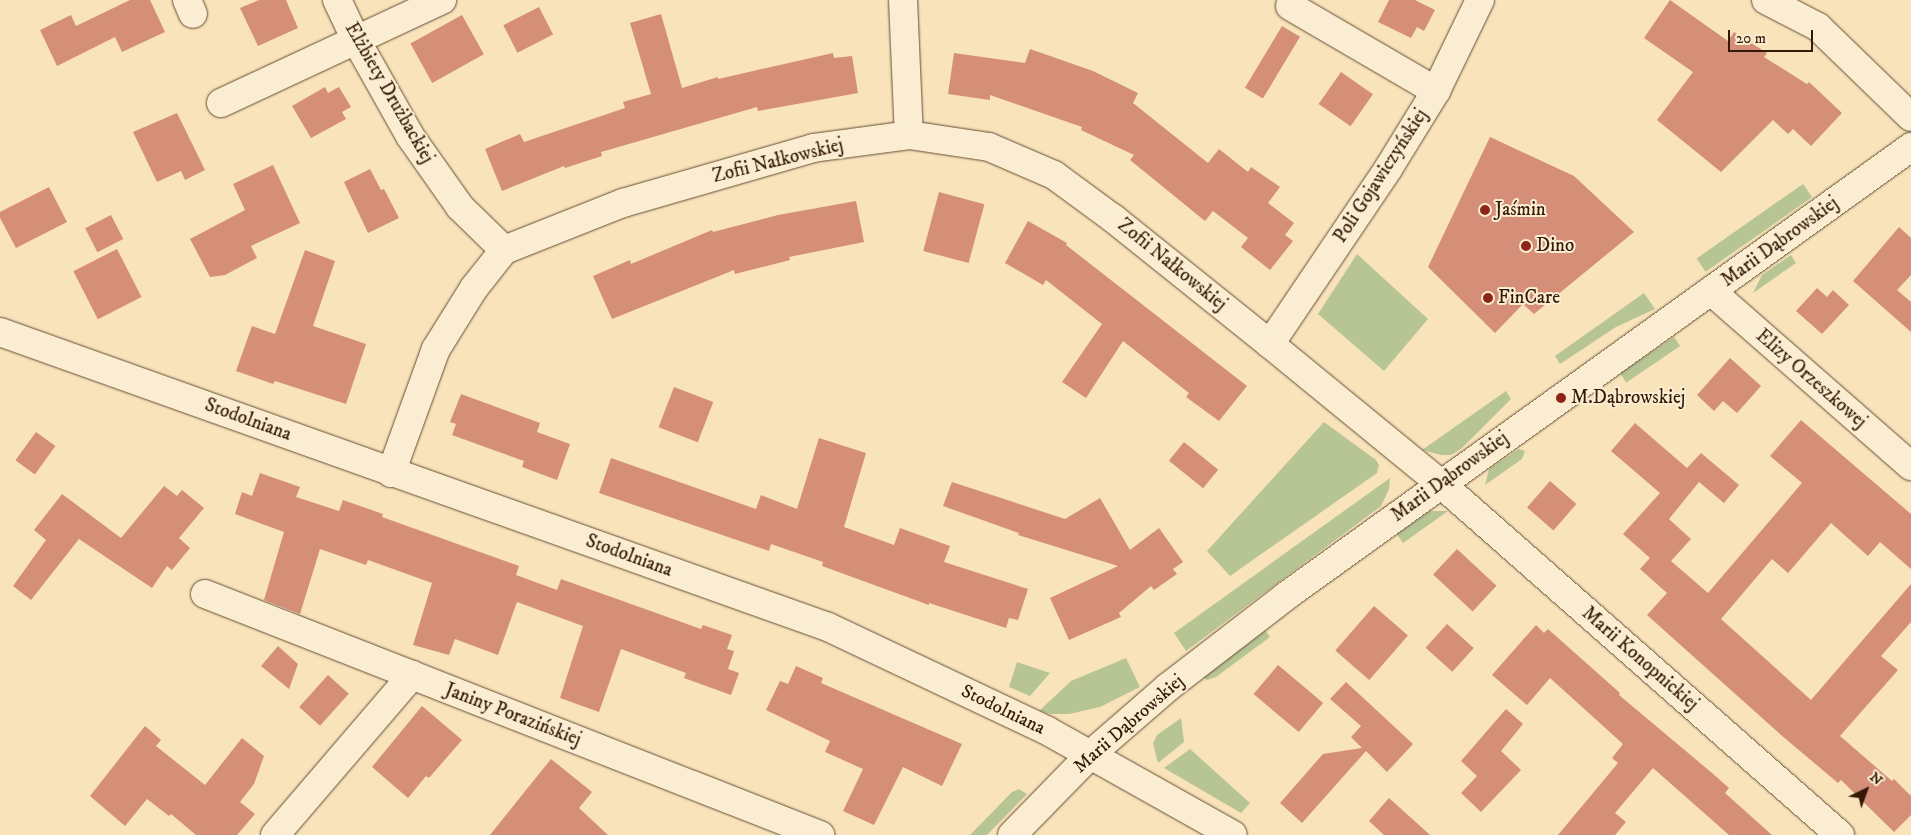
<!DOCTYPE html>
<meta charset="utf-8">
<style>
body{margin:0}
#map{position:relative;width:1911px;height:835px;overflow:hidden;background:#f8e3ba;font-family:"IM FELL DW Pica",serif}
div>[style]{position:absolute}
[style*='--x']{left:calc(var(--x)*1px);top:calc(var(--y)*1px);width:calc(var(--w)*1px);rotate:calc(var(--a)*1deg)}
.green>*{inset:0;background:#b7c595;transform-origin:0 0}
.building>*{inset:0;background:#d58f79;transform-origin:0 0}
.roads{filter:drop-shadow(0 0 1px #664c34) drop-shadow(0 0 1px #664c34)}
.minor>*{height:28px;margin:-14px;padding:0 14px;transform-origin:14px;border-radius:14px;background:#faedd2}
.dots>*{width:14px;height:14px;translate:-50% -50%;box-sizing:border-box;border:2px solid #faedd2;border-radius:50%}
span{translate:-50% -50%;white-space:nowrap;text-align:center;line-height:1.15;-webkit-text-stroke:4px #faedd2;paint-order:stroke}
.street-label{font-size:19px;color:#351907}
.poi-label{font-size:19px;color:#351907}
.left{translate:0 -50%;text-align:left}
.north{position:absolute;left:1841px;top:765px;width:50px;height:50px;-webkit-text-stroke:4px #faedd2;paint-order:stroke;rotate:42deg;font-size:14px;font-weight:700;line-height:20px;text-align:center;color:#351907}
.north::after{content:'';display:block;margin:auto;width:18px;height:22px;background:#351907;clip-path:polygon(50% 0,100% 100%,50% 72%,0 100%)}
.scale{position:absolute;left:1728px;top:30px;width:85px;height:22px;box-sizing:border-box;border:2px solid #351907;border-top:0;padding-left:6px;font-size:15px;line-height:18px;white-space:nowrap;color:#351907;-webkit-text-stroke:4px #faedd2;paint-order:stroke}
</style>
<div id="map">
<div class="green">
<div style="left:1803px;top:184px;width:16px;height:130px;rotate:55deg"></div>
<div style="clip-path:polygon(1357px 254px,1428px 319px,1384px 371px,1318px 314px)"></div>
<div style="clip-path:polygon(1791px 255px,1796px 263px,1753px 293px,1762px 275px)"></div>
<div style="clip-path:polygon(1644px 293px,1655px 309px,1616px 327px,1560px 364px,1555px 356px)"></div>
<div style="left:1674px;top:337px;width:11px;height:65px;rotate:56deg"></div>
<div style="clip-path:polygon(1506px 391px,1511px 399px,1462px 448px,1451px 455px,1441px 455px,1422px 450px)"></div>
<div style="clip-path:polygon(1324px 422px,1376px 460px,1379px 465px,1377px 473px,1230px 576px,1207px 551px)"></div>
<div style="clip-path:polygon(1519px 449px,1525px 451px,1522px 459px,1485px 485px,1489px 469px)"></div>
<div style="clip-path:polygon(1390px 478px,1389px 489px,1381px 506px,1186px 651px,1174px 633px)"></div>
<div style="clip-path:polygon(1430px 511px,1448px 511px,1403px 543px,1397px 534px)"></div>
<div style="clip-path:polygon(1265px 630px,1270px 637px,1216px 677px,1207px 680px,1203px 677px)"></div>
<div style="clip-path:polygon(1126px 658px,1140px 687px,1100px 707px,1069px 714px,1052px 714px,1039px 711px,1071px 681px)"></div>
<div style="clip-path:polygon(1017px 662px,1050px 673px,1030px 696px,1009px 687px)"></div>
<div style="clip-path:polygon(1181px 718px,1184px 742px,1158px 763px,1153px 743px,1157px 735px)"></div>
<div style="clip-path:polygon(1190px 749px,1250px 803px,1241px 813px,1164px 768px)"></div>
<div style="clip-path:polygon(1019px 789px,1027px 794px,987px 835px,970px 835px,1012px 792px)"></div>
</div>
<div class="building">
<div style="clip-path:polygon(130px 0,150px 0,165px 32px,122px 52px,115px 37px,57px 66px,40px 30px,71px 15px,76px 26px)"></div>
<div style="clip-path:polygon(259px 0,286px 0,298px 28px,258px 46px,240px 8px)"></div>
<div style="clip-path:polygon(1389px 0,1415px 0,1435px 10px,1424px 31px,1417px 27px,1411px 38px,1378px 22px)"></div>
<div style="clip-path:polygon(1670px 0,1728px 41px,1734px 32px,1767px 53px,1764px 57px,1807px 84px,1809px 82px,1842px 113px,1811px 146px,1793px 129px,1788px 134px,1773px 120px,1721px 172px,1657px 120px,1693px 72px,1644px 38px)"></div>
<div style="left:539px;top:7px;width:31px;height:40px;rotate:63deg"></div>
<div style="clip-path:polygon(661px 14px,682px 88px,718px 77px,718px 79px,833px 53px,834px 58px,852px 56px,858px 93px,758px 111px,757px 107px,601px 152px,602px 156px,565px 168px,564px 166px,502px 191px,485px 149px,520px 134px,524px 142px,625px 108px,623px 102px,651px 94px,630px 23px)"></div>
<div style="left:462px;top:15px;width:45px;height:59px;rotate:61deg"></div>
<div style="left:1282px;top:26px;width:21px;height:72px;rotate:31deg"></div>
<div style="clip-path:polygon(1030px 49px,1093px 71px,1138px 93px,1133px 103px,1208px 163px,1219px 149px,1248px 172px,1251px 167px,1280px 187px,1268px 203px,1294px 223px,1285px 235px,1293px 241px,1270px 270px,1241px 247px,1248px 238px,1213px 211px,1205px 221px,1130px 160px,1134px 155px,1081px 130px,1082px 127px,990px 95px,990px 100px,948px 94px,954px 53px,1025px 63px)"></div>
<div style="left:1341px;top:72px;width:39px;height:39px;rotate:35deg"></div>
<div style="clip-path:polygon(325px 87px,328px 93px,339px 87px,351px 107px,342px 112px,346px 119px,311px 138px,292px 106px)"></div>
<div style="clip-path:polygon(177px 113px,205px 170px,185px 180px,181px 171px,157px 182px,133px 132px)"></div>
<div style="clip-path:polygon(1490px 137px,1574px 176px,1634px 232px,1534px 314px,1523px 304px,1495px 333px,1428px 267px)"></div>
<div style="clip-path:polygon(273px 165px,300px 223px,251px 246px,257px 258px,225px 275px,210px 277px,190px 239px,245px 210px,233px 184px)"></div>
<div style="clip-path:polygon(370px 169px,381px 190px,384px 189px,399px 218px,368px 233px,344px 182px)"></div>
<div style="clip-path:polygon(49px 187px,67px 222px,16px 248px,0 218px,0 212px)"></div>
<div style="left:939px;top:192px;width:47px;height:61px;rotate:15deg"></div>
<div style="clip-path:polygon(856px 201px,864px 242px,789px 257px,790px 260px,735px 274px,734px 270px,612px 319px,593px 276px,630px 260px,631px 264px,712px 230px,713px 232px,778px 215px)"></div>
<div style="left:111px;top:215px;width:27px;height:29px;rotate:63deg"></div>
<div style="clip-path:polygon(1028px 221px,1067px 243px,1066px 245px,1247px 386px,1219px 421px,1186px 397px,1189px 393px,1123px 341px,1086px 398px,1062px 382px,1102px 324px,1046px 280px,1043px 285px,1005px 263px)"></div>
<div style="clip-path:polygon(1899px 227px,1911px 238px,1911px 275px,1897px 290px,1911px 302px,1911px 332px,1853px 281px)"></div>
<div style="left:117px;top:249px;width:54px;height:49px;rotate:63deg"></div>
<div style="clip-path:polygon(305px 250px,335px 261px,313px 326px,366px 344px,346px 404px,275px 381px,273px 384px,236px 371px,252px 326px,275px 334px)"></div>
<div style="clip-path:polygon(1817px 288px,1827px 297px,1833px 290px,1849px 305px,1822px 334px,1796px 311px)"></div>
<div style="clip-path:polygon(1730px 358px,1761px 386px,1737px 413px,1723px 401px,1714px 411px,1697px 395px)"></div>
<div style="left:674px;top:387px;width:42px;height:43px;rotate:21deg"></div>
<div style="clip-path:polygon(461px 394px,540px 423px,537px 432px,570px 444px,557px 480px,522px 467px,524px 461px,452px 435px,456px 424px,450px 422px)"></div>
<div style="clip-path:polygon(1801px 420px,1911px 514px,1911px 569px,1880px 542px,1868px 556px,1831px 523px,1788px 573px,1772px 559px,1721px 619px,1811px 700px,1911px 584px,1911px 622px,1881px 656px,1898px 670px,1840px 736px,1892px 781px,1894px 779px,1911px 796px,1911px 815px,1894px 832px,1841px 780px,1838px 783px,1781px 735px,1647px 615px,1667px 593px,1640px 569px,1650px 558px,1623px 534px,1660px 493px,1611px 451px,1635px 423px,1687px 468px,1701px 453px,1739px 485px,1724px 503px,1699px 482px,1669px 519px,1691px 539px,1671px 561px,1708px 593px,1802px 483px,1770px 456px)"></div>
<div style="left:36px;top:432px;width:24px;height:35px;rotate:36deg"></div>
<div style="clip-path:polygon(819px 438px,866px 453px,844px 527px,894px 545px,900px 528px,950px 546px,944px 562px,1028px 589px,1018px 620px,1009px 618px,1006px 628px,929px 603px,929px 605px,822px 566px,823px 562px,771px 544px,769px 551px,599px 493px,611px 458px,756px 509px,761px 495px,797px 509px)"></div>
<div style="left:1184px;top:442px;width:44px;height:24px;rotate:39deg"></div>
<div style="clip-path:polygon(260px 473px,300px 487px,296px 497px,339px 511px,343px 500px,383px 514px,382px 517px,519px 566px,516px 575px,557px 590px,561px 579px,701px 629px,703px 625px,732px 635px,727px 649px,734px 651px,728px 669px,739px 673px,731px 695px,684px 678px,686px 673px,621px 649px,599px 712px,560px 698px,583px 626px,517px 602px,498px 655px,455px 639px,449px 655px,413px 645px,432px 583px,368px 560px,366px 565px,320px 549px,300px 614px,264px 600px,284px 532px,235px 514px,242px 492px,252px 496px)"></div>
<div style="left:1550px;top:481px;width:35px;height:35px;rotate:41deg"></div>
<div style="clip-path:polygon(952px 482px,1065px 519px,1100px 498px,1130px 550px,1159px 528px,1183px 562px,1173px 569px,1177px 574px,1154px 590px,1151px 586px,1119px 613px,1121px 617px,1069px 640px,1050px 598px,1118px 566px,1018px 535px,1019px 533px,943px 506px)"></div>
<div style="clip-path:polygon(164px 486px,177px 496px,182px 490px,204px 508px,179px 538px,190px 548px,172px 570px,167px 566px,152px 588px,79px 539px,31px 600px,13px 586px,46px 540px,34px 530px,62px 494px,121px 538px)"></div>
<div style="left:1457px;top:549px;width:54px;height:35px;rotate:43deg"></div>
<div style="left:1374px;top:606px;width:45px;height:59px;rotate:41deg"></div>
<div style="left:1447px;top:624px;width:36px;height:32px;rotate:42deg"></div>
<div style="clip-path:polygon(1536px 625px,1544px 633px,1548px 629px,1620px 693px,1619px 695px,1712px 773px,1729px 788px,1725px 793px,1772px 835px,1729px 835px,1653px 768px,1615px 813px,1626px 822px,1615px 835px,1558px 835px,1618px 763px,1612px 758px,1623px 744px,1550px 678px,1527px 705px,1492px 675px)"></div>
<div style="clip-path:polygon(278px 646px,298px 664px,289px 689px,261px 666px)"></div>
<div style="left:1278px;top:665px;width:59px;height:38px;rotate:40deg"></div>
<div style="clip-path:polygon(796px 666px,823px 678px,821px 683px,962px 744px,942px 786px,903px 767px,874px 825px,843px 811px,863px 769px,825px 752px,830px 741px,766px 710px,780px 681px,788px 684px)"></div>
<div style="left:328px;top:675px;width:28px;height:43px;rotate:42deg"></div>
<div style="clip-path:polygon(1346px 682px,1413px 744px,1387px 772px,1366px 751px,1302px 823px,1280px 803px,1323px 754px,1362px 748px,1351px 737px,1361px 726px,1330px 699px)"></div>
<div style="clip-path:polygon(422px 706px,462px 740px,429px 778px,426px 776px,408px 798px,372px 767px)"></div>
<div style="clip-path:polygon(1506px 709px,1523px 724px,1501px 751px,1521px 770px,1481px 812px,1461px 793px,1477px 776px,1461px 761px)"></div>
<div style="clip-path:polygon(145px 726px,161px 740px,156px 746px,205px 785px,242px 738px,264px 756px,254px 784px,240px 802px,255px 814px,237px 835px,196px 835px,171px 814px,169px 816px,147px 799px,125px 826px,90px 796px)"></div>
<div style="clip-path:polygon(551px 759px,592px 792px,579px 808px,608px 835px,490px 835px)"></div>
<div style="clip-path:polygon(1389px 798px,1430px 835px,1384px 835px,1369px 821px)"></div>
</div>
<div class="roads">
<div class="minor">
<div style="--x:187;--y:0;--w:15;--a:67"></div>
<div style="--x:337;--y:0;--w:44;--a:64.6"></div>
<div style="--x:356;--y:40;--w:110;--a:60.6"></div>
<div style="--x:410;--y:136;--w:87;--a:54.8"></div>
<div style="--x:460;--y:207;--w:62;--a:44.3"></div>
<div style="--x:903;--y:0;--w:135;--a:87.5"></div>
<div style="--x:1766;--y:0;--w:59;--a:27.4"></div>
<div style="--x:1818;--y:27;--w:129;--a:44.1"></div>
<div style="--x:1290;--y:6;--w:169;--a:30.2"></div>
<div style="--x:221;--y:103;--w:244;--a:-25"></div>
<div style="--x:1711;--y:291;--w:266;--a:41.2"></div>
<div style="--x:0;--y:332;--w:879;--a:19.61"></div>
<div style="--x:828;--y:627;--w:241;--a:25.3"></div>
<div style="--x:1046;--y:730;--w:214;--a:29.3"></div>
<div style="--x:1270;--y:344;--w:211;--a:-56"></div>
<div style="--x:1388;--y:169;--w:92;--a:-58.4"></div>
<div style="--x:1436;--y:91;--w:101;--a:-64.2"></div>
<div style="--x:391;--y:473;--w:132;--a:-70.1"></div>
<div style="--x:436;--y:349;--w:72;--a:-58.1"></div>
<div style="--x:474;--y:288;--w:48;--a:-51.7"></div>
<div style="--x:504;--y:250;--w:128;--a:-21.6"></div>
<div style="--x:623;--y:203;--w:198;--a:-16.1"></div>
<div style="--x:813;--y:148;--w:97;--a:-7.7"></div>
<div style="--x:909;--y:135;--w:81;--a:8.5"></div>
<div style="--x:989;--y:147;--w:71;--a:23.3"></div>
<div style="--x:1054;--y:175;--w:74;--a:36.3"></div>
<div style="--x:1114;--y:219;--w:200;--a:38.7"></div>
<div style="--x:1270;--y:344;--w:220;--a:39.3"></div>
<div style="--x:1440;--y:483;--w:533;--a:41.35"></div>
<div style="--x:205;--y:594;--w:661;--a:21.4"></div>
<div style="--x:275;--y:835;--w:211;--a:-49.4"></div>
<div style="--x:1012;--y:835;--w:113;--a:-45.7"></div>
<div style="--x:1091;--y:754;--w:102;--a:-41"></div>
<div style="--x:1168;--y:687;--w:149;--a:-37.6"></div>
<div style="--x:1286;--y:596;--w:770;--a:-35.69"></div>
</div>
</div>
<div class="dots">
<div style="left:1485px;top:210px;background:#8f2418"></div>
<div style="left:1526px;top:246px;background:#8f2418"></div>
<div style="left:1488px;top:298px;background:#8f2418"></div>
<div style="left:1561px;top:398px;background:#8f2418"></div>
</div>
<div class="street-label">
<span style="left:389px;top:93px;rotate:60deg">Elżbiety Drużbackiej</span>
<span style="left:778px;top:161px;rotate:-14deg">Zofii Nałkowskiej</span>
<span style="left:1381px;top:176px;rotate:-57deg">Poli Gojawiczyńskiej</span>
<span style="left:1780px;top:242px;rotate:-36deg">Marii Dąbrowskiej</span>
<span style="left:1172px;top:265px;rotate:39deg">Zofii Nałkowskiej</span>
<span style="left:1811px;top:379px;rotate:41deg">Elizy Orzeszkowej</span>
<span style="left:248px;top:420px;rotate:20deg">Stodolniana</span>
<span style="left:1450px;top:477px;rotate:-36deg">Marii Dąbrowskiej</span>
<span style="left:629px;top:556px;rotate:20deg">Stodolniana</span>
<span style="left:1640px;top:659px;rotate:41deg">Marii Konopnickiej</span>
<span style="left:1003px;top:710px;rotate:26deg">Stodolniana</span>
<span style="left:513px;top:715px;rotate:21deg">Janiny Porazińskiej</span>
<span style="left:1129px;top:724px;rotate:-41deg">Marii Dąbrowskiej</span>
</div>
<div class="poi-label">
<span class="left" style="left:1495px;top:210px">Jaśmin</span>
<span class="left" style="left:1536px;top:246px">Dino</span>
<span class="left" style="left:1498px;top:298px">FinCare</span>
<span class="left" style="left:1571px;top:398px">M.Dąbrowskiej</span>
</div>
<div class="north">N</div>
<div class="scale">20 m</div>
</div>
